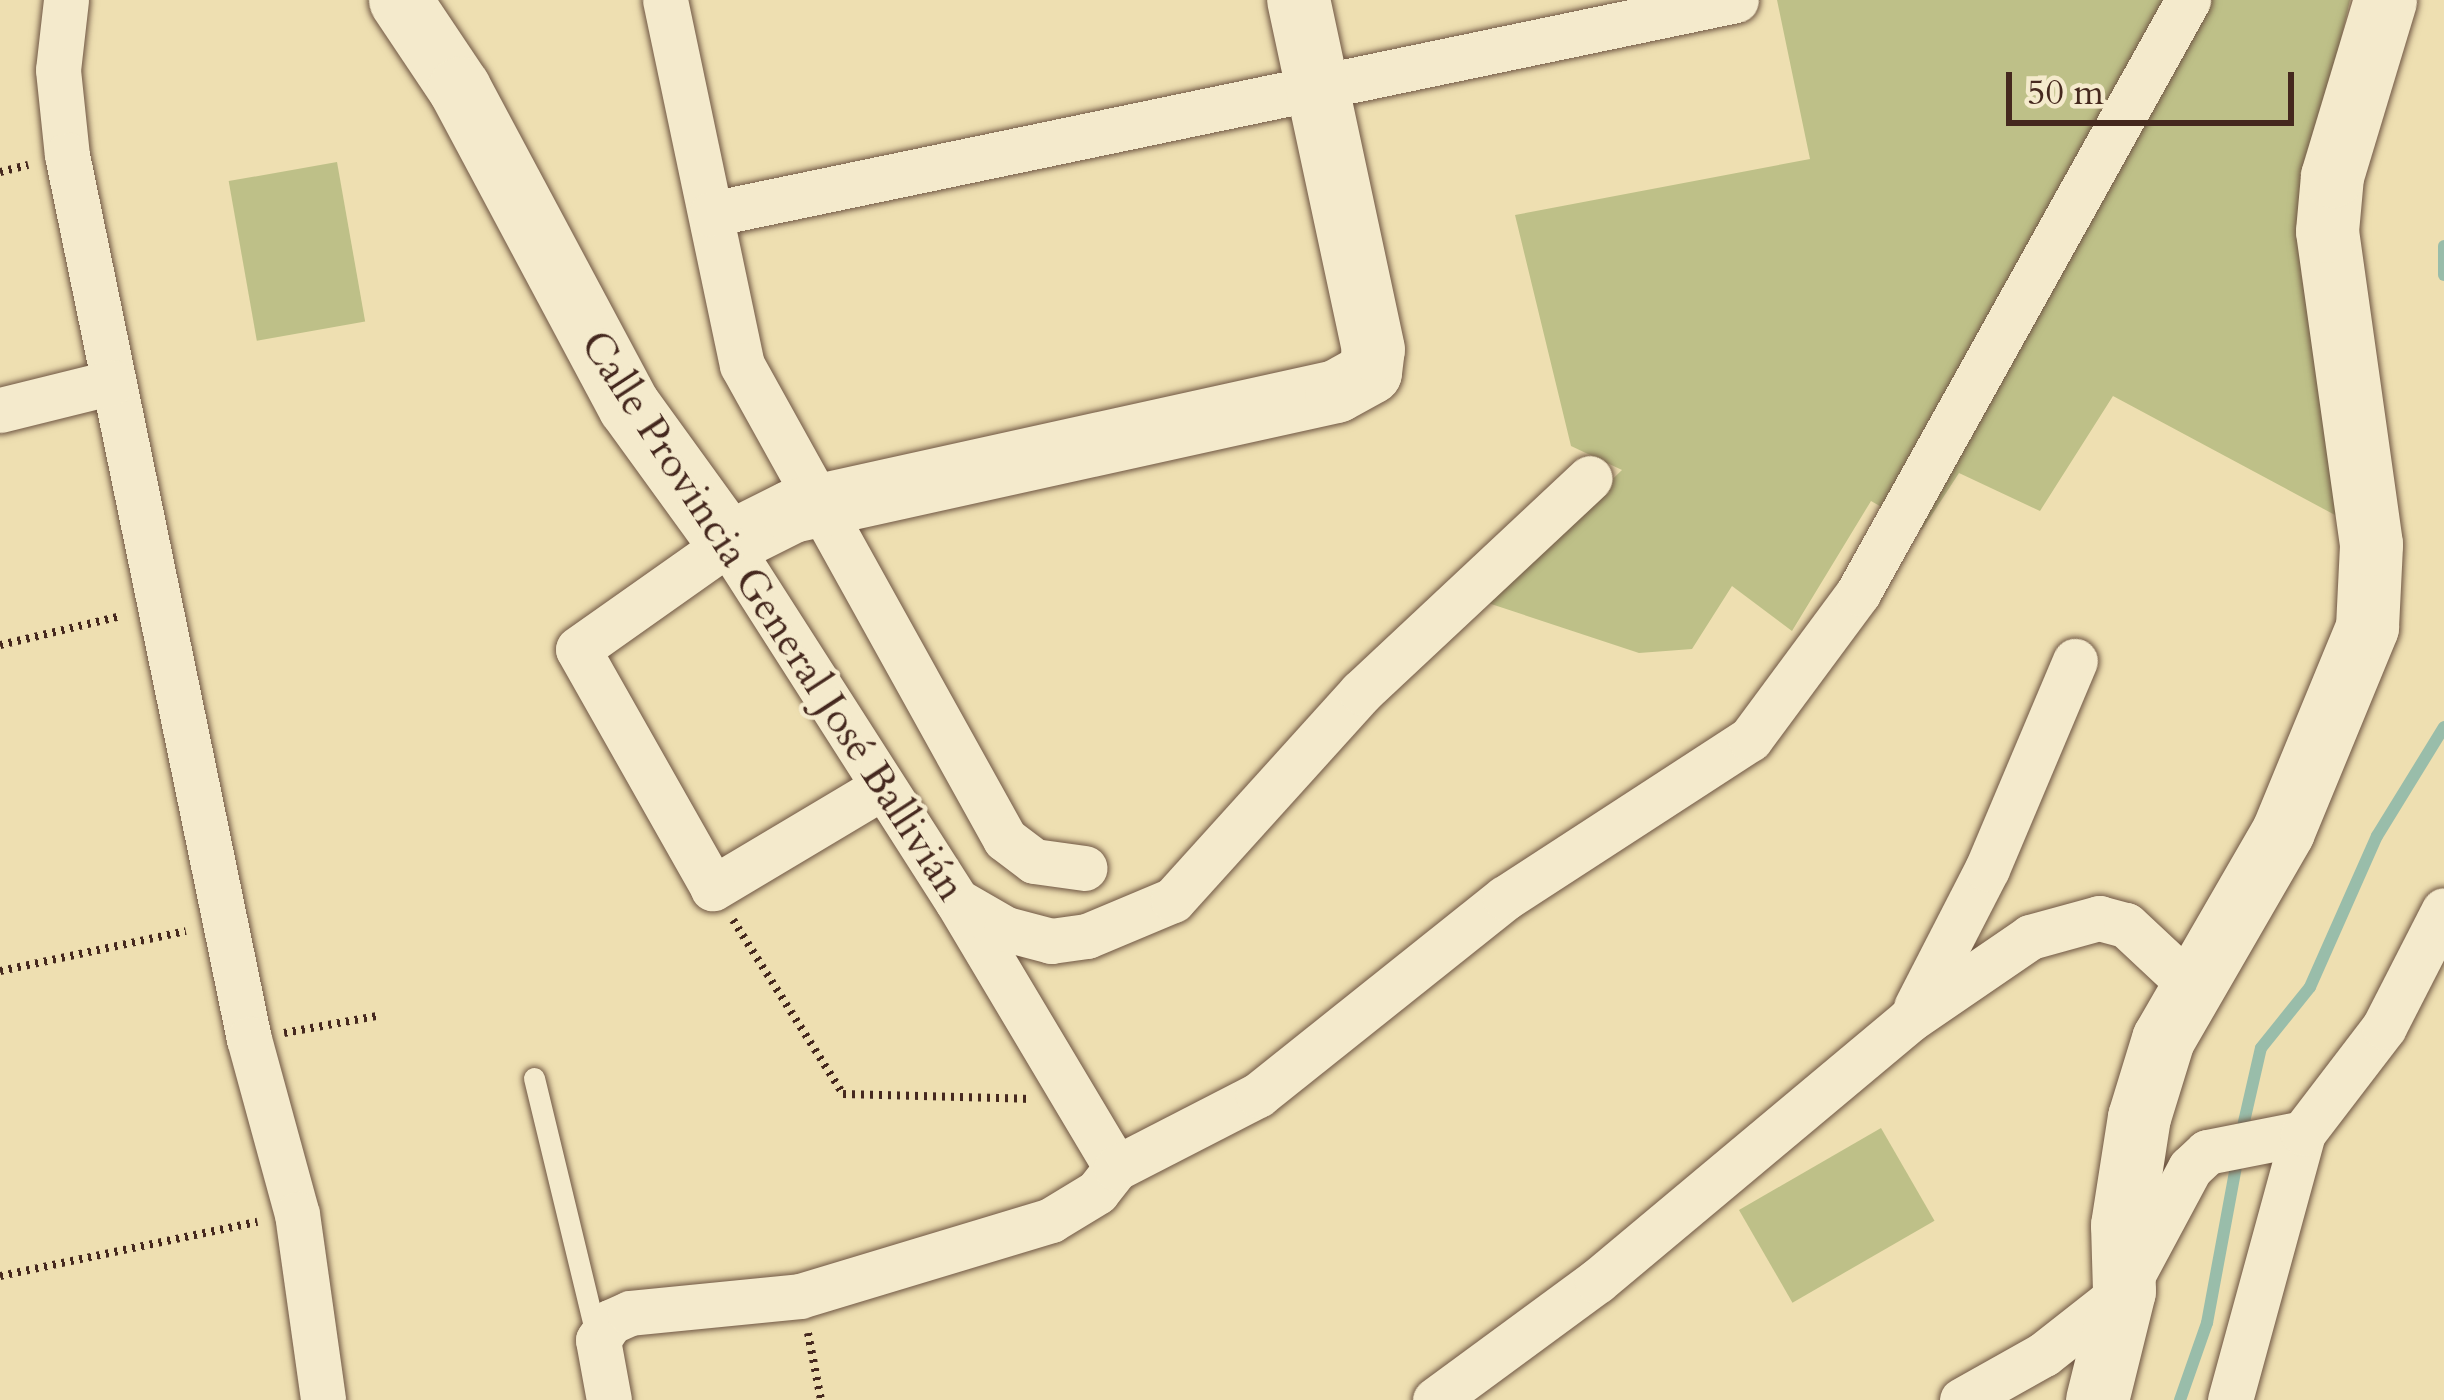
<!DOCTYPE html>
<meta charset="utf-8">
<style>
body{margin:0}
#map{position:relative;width:2444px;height:1400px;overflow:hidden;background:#eedfb1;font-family:Cardo,serif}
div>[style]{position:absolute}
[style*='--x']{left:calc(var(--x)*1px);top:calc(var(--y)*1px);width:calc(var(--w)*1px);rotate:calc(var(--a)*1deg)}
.green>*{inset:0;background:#bec088;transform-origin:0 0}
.stream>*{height:12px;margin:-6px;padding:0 6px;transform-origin:6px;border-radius:6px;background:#99bdaa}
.path>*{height:8px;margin-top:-4px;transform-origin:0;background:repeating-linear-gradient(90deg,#45281e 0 3px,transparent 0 9px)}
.roads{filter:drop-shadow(0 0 3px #6f5643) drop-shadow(0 0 3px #6f5643)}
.lane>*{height:21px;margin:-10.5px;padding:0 10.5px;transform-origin:10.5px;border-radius:10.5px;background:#f4eacc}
.street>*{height:45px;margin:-22.5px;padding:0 22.5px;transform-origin:22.5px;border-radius:22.5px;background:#f4eacc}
.secondary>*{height:63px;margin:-31.5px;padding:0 31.5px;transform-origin:31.5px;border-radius:31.5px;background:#f4eacc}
span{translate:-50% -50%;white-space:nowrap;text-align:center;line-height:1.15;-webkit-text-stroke:9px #f4eacc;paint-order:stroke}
.street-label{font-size:42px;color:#45281e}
.scale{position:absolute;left:2006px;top:72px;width:288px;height:54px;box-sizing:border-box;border:6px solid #45281e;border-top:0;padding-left:15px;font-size:36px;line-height:42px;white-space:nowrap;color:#45281e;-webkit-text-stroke:9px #f4eacc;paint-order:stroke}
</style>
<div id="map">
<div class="green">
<div style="clip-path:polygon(1777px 0,2350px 0,2302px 206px,2301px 274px,2348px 522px,2113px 396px,2040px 511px,1959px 473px,1922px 530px,1871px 501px,1792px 631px,1732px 586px,1692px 649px,1639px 653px,1485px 602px,1622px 470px,1571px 446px,1515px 215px,1810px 159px)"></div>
<div style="left:337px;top:162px;width:162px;height:110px;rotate:80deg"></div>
<div style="left:1881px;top:1128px;width:107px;height:164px;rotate:60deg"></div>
</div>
<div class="stream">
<div style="--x:2444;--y:246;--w:29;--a:90"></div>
<div style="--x:2241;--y:1135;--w:89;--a:-77.1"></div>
<div style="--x:2261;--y:1048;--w:78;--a:-51.2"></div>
<div style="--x:2310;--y:987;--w:165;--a:-66.1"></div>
<div style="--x:2377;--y:836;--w:128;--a:-58.4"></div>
<div style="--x:2180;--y:1400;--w:82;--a:-70.7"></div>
<div style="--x:2207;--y:1323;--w:171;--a:-79.5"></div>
</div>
<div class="path">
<div style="--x:0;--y:172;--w:29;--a:-14"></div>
<div style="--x:0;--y:645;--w:124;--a:-13.5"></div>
<div style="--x:733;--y:920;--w:206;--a:57.7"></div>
<div style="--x:843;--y:1094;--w:187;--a:1.5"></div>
<div style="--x:0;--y:971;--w:190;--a:-12.1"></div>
<div style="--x:284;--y:1033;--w:95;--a:-10.4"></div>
<div style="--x:0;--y:1276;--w:263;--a:-11.9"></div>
<div style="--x:808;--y:1333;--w:68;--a:79"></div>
</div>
<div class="roads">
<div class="lane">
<div style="--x:534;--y:1078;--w:268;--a:76.4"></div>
</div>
<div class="street">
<div style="--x:66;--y:0;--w:70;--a:96.5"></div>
<div style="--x:58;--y:70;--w:85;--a:84"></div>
<div style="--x:67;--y:155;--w:903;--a:78.37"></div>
<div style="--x:249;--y:1039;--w:181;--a:74.7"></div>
<div style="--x:297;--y:1214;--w:188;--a:82"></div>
<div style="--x:665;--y:0;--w:373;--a:78.1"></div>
<div style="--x:742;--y:365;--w:542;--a:60.98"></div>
<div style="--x:1005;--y:839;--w:36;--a:37"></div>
<div style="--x:1034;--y:861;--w:51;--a:7.8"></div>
<div style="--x:711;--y:214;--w:1047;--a:-11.79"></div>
<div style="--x:0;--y:410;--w:116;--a:-13.9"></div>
<div style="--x:881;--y:788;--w:196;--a:149.2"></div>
<div style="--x:713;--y:888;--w:274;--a:-119.5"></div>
<div style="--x:578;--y:649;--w:184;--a:-35.2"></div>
<div style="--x:728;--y:543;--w:425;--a:57.4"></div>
<div style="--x:957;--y:901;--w:311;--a:59.2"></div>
<div style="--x:959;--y:902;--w:54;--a:29.9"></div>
<div style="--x:1006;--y:929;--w:47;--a:14.9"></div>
<div style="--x:1051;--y:941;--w:36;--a:-8"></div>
<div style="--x:1087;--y:936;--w:93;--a:-22.7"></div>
<div style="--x:1173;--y:900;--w:280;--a:-47.9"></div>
<div style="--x:1361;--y:692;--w:313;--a:-43.1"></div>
<div style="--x:1916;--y:1007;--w:155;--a:-62.8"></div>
<div style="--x:1987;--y:869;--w:226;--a:-67.1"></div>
<div style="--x:609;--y:1400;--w:61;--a:-100.4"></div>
<div style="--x:598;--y:1340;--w:22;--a:-56"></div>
<div style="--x:610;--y:1322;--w:22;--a:-24"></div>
<div style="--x:630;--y:1313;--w:171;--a:-5.7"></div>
<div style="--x:800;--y:1296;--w:262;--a:-16.8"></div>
<div style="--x:1051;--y:1220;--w:54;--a:-31.3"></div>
<div style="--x:1097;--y:1192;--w:31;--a:-52"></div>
<div style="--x:1116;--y:1168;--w:160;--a:-27.2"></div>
<div style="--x:1258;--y:1095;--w:316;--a:-38.6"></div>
<div style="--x:1505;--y:898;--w:292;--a:-33"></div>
<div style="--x:1750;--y:739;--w:182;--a:-53.5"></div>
<div style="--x:1858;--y:593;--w:679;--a:-60.9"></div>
<div style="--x:1435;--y:1400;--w:201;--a:-36.3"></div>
<div style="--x:1597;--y:1281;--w:407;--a:-39.9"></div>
<div style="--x:1909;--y:1020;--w:147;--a:-34.4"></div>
<div style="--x:2030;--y:937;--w:72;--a:-15.4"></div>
<div style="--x:2099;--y:918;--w:28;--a:15"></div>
<div style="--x:2126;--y:925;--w:86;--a:43.1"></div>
<div style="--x:1962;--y:1400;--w:94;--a:-29.3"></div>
<div style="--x:2044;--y:1354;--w:102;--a:-38.2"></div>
<div style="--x:2124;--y:1291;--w:140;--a:-61.8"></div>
<div style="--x:2190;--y:1168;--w:23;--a:-43"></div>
<div style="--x:2207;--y:1152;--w:98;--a:-11.2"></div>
<div style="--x:2230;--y:1400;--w:277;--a:-74.7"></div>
<div style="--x:2303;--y:1133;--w:133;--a:-52.6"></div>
<div style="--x:2384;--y:1027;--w:131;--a:-62.9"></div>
</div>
<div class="secondary">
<div style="--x:400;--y:0;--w:106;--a:56.2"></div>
<div style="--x:459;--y:88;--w:361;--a:61.9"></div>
<div style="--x:629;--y:406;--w:169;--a:54.1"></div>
<div style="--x:728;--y:543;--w:72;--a:-26.6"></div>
<div style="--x:792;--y:511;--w:557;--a:-12.44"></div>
<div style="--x:1336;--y:391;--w:39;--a:-29"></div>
<div style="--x:1370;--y:372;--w:23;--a:-83"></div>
<div style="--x:1373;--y:349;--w:357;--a:-102.1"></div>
<div style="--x:2097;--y:1400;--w:112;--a:-76.1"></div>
<div style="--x:2124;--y:1291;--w:66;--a:-91.7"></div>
<div style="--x:2122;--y:1225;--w:109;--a:-81.1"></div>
<div style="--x:2139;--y:1117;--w:82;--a:-72.9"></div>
<div style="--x:2163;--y:1039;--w:240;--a:-60"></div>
<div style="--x:2283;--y:831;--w:221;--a:-67.6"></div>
<div style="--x:2367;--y:627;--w:83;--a:-87.2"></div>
<div style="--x:2371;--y:544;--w:316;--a:-98"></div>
<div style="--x:2327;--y:231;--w:55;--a:-84.8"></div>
<div style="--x:2332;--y:176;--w:184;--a:-73.2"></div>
</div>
</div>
<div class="street-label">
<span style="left:773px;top:616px;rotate:57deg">Calle Provincia General José Ballivián</span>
</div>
<div class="scale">50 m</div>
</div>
